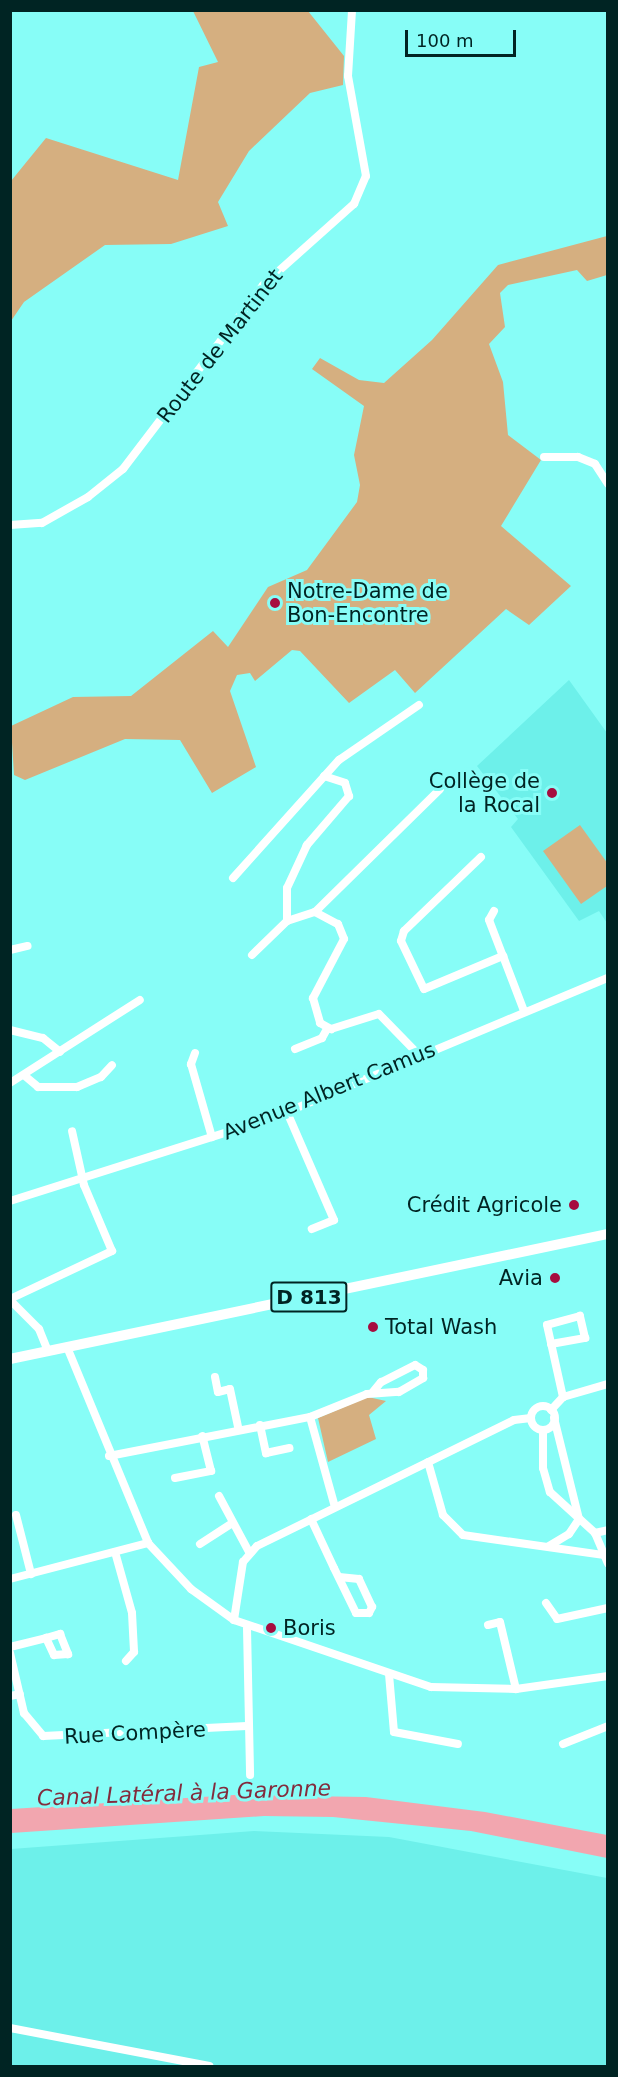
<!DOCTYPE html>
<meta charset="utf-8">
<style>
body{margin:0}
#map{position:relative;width:618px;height:2077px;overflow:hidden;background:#87fdf7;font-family:"DejaVu Sans",sans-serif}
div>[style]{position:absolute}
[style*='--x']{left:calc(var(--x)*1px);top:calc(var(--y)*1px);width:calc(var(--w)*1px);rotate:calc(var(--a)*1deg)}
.built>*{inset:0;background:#6df0ea}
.green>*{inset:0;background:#d5af80}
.water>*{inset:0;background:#f2a6af}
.minor>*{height:8px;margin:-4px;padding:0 4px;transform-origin:4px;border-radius:4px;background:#fff}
.minor>.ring{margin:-4px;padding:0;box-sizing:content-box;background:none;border:8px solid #fff;border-radius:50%}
.major>*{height:10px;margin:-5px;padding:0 5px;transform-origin:5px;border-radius:5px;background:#fff}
.dots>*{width:16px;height:16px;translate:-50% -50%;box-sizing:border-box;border:3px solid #87fdf7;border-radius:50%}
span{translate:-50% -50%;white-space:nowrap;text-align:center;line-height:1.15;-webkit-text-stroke:6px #87fdf7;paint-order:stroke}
.shield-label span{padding:2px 4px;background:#87fdf7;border:2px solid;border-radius:4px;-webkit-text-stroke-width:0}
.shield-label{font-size:20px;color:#002423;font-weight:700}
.street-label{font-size:21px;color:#002423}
.poi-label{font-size:21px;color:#002423}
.left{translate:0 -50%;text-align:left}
.right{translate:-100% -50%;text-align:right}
.water-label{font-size:22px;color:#832b3d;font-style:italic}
.frame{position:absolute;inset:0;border:12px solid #002423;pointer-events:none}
.scale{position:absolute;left:405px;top:30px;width:111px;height:27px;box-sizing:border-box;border:3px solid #002423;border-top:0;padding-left:8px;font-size:18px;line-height:21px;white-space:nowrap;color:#002423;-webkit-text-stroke:4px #87fdf7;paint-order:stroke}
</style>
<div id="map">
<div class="built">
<div style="clip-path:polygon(569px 680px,607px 733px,607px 923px,599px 911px,579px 921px,511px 827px,518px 819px,477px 766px)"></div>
<div style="clip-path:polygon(254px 1831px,389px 1837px,607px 1878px,607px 2066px,11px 2066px,11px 1849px)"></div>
</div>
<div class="green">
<div style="clip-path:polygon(193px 11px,308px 11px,344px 56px,343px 85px,310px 93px,249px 151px,218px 202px,228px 226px,171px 244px,105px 245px,24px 302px,11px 321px,11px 181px,46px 138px,178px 180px,199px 67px,218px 62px)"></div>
<div style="clip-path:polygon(607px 236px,607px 275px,587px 281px,577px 270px,508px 285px,500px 293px,505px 327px,489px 344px,503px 382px,508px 435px,541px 460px,501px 526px,571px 586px,529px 625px,506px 609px,415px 693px,395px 670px,349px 703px,300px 651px,292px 650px,255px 681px,250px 673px,237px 675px,230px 691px,256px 767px,212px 793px,180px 740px,125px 739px,25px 780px,14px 775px,11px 726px,73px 697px,131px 696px,213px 631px,228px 647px,268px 587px,307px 570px,357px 502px,360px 485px,354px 455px,364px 406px,312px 369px,320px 358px,359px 380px,384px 383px,432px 340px,498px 265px)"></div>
<div style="clip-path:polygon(580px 825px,608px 864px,607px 886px,581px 904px,543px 851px)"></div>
<div style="clip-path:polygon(368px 1397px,386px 1401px,369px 1415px,376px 1439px,328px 1462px,318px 1418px)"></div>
</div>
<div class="water">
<div style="clip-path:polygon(234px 1795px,366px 1797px,485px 1812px,607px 1835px,607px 1858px,471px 1831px,333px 1817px,264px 1816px,11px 1833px,11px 1809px)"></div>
</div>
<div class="minor">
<div style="--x:544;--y:457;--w:34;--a:0"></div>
<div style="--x:578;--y:457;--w:18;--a:22"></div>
<div style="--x:595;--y:464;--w:24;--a:57"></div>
<div style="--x:10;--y:525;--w:32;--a:-4"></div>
<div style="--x:42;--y:523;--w:53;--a:-29.5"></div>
<div style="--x:88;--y:497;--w:45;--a:-38.7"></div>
<div style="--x:123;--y:469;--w:231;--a:-52.7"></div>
<div style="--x:263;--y:285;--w:122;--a:-41.7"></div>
<div style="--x:354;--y:204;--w:30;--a:-67"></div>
<div style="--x:366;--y:176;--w:102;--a:-100.2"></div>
<div style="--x:348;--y:76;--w:66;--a:-86.5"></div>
<div style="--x:324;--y:776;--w:22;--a:18"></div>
<div style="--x:345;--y:783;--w:14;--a:73"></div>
<div style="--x:349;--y:796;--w:65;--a:130.6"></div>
<div style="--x:307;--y:845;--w:47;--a:114.9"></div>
<div style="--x:287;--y:888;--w:33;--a:90"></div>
<div style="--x:287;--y:921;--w:29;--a:-18"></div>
<div style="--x:315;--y:912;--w:175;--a:-44.5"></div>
<div style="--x:481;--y:857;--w:107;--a:136.1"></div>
<div style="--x:404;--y:931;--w:10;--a:107"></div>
<div style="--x:401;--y:941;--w:53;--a:64.4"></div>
<div style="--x:424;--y:989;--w:86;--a:-22.7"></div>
<div style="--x:503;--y:956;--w:59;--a:69.1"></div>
<div style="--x:233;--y:878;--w:159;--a:-48.1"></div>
<div style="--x:339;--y:760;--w:97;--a:-34.5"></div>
<div style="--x:494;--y:911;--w:10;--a:119"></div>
<div style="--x:489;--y:920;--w:39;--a:69"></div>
<div style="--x:315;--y:912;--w:26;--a:28"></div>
<div style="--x:338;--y:924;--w:16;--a:68"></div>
<div style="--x:344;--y:939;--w:67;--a:117.7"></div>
<div style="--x:313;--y:998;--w:26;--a:74"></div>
<div style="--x:320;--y:1023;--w:13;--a:29"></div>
<div style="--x:331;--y:1029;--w:50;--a:-17.4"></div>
<div style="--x:379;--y:1014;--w:59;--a:45.7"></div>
<div style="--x:10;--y:950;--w:18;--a:-13"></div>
<div style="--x:252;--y:955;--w:49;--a:-44.2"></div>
<div style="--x:10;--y:1030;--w:34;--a:14"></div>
<div style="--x:43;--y:1038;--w:22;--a:39"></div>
<div style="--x:295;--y:1049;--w:29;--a:-22"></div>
<div style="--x:322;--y:1038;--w:10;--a:-61"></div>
<div style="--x:195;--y:1053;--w:12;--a:110"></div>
<div style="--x:191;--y:1064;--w:76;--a:74"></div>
<div style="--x:25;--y:1076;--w:17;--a:40"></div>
<div style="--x:38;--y:1087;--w:39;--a:0"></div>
<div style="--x:77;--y:1087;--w:26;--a:-23"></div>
<div style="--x:101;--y:1077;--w:16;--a:-47"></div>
<div style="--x:10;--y:1083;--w:154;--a:-32.6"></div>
<div style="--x:287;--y:1112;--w:118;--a:66.5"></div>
<div style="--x:334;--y:1220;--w:24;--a:158"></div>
<div style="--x:10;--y:1201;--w:278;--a:-17.6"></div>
<div style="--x:275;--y:1117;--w:361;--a:-22.7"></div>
<div style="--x:10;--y:1299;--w:113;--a:-25.2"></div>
<div style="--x:112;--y:1251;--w:72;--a:-113"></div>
<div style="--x:84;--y:1185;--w:55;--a:-102.5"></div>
<div style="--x:10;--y:1300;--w:41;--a:45"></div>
<div style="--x:39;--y:1329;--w:24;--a:68"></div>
<div style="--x:551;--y:1344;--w:35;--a:-10"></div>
<div style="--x:585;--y:1338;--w:23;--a:-103"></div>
<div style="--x:580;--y:1316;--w:34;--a:165"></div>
<div style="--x:547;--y:1325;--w:74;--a:77.5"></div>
<div style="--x:67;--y:1347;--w:212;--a:67.5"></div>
<div style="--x:148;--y:1543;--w:63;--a:46.9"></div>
<div style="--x:191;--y:1589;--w:53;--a:35.8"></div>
<div style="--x:234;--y:1620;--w:208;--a:18.8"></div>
<div style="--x:431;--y:1687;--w:85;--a:1.3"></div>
<div style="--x:516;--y:1689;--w:93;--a:-8"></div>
<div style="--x:215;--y:1377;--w:15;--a:79"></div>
<div style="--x:218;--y:1392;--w:12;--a:-14"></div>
<div style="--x:230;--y:1389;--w:40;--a:78"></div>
<div class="ring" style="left:531px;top:1406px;width:16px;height:16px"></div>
<div style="--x:551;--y:1410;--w:18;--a:-47"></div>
<div style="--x:563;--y:1397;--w:47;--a:-16.1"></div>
<div style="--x:310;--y:1417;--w:61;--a:-22"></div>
<div style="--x:367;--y:1394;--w:32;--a:-4"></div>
<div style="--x:399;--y:1392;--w:28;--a:-30"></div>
<div style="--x:423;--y:1378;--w:8;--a:-90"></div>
<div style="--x:423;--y:1370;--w:9;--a:-148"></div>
<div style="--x:415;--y:1365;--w:38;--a:153"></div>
<div style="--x:381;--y:1382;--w:14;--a:129"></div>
<div style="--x:554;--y:1418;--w:104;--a:76.1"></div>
<div style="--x:260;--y:1425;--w:29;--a:78"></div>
<div style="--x:266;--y:1453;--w:24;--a:-12"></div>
<div style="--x:543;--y:1430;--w:38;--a:90"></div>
<div style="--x:543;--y:1468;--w:25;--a:74"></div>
<div style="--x:550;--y:1492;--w:61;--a:42.3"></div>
<div style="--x:595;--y:1533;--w:33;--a:67"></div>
<div style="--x:109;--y:1456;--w:205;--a:-11"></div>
<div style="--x:310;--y:1417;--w:93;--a:74.5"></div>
<div style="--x:428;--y:1462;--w:55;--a:74.2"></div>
<div style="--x:443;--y:1515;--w:28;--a:45"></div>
<div style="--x:463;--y:1535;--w:141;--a:8.1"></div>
<div style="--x:175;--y:1478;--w:37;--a:-11"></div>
<div style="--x:211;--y:1471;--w:36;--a:-104"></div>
<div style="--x:219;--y:1496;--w:64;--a:61.8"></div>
<div style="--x:16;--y:1515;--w:61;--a:75.7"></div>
<div style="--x:311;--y:1519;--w:54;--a:64.9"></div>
<div style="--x:334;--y:1568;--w:50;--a:63.9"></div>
<div style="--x:356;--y:1613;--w:13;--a:0"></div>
<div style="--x:369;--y:1613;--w:7;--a:-63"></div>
<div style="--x:372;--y:1607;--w:31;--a:-115"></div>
<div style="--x:359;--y:1579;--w:20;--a:-174"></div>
<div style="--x:595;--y:1533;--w:13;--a:-13"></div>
<div style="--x:200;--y:1544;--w:38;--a:-33"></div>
<div style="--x:549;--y:1546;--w:23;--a:-31"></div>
<div style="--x:569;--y:1534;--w:18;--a:-56"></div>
<div style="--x:115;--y:1552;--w:63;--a:74.4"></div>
<div style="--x:132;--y:1613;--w:39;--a:87"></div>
<div style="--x:134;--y:1652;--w:12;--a:132"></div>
<div style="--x:10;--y:1579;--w:143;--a:-14.6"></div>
<div style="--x:546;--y:1603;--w:19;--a:55"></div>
<div style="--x:557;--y:1619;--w:52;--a:-12.2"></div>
<div style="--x:234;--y:1620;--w:59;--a:-81.2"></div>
<div style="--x:243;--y:1562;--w:21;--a:-49"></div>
<div style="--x:257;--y:1546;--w:286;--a:-26.1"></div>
<div style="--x:514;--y:1420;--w:17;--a:-7"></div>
<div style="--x:488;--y:1625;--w:12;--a:-14"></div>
<div style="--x:500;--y:1622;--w:69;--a:76.6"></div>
<div style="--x:247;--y:1628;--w:147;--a:88.8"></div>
<div style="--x:10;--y:1647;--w:37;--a:-14"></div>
<div style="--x:46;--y:1638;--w:15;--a:-16"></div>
<div style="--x:60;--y:1634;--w:22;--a:68"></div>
<div style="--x:68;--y:1654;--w:14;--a:176"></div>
<div style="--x:54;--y:1655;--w:19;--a:-115"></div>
<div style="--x:10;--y:1653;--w:62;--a:76.9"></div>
<div style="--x:24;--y:1713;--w:30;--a:50"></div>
<div style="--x:43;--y:1736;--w:204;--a:-2.8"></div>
<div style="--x:389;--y:1674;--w:58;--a:85.1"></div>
<div style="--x:394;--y:1732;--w:65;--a:10.6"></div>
<div style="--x:10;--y:1696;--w:10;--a:-11"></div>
<div style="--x:563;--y:1744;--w:48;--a:-21.8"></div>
<div style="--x:10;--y:2028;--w:203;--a:10.8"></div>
</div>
<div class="major">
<div style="--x:10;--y:1359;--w:611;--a:-11.81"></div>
</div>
<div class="dots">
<div style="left:275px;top:603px;background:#a60d3f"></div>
<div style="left:552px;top:793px;background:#a60d3f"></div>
<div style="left:574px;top:1205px;background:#a60d3f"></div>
<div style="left:555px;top:1278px;background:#a60d3f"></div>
<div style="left:373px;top:1327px;background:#a60d3f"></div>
<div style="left:271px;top:1628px;background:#a60d3f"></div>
</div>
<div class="shield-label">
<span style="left:309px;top:1297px">D 813</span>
</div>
<div class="street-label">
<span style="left:220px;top:346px;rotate:-52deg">Route de Martinet</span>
<span style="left:329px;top:1091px;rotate:-22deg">Avenue Albert Camus</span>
<span style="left:135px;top:1733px;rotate:-3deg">Rue Compère</span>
</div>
<div class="poi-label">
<span class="left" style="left:287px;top:603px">Notre-Dame de<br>Bon-Encontre</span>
<span class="right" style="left:540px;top:793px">Collège de<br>la Rocal</span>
<span class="right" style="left:562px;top:1205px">Crédit Agricole</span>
<span class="right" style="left:543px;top:1278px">Avia</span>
<span class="left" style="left:385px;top:1327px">Total Wash</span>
<span class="left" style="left:283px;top:1628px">Boris</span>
</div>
<div class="water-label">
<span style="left:184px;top:1793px;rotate:-2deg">Canal Latéral à la Garonne</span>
</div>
<div class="frame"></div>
<div class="scale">100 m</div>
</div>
